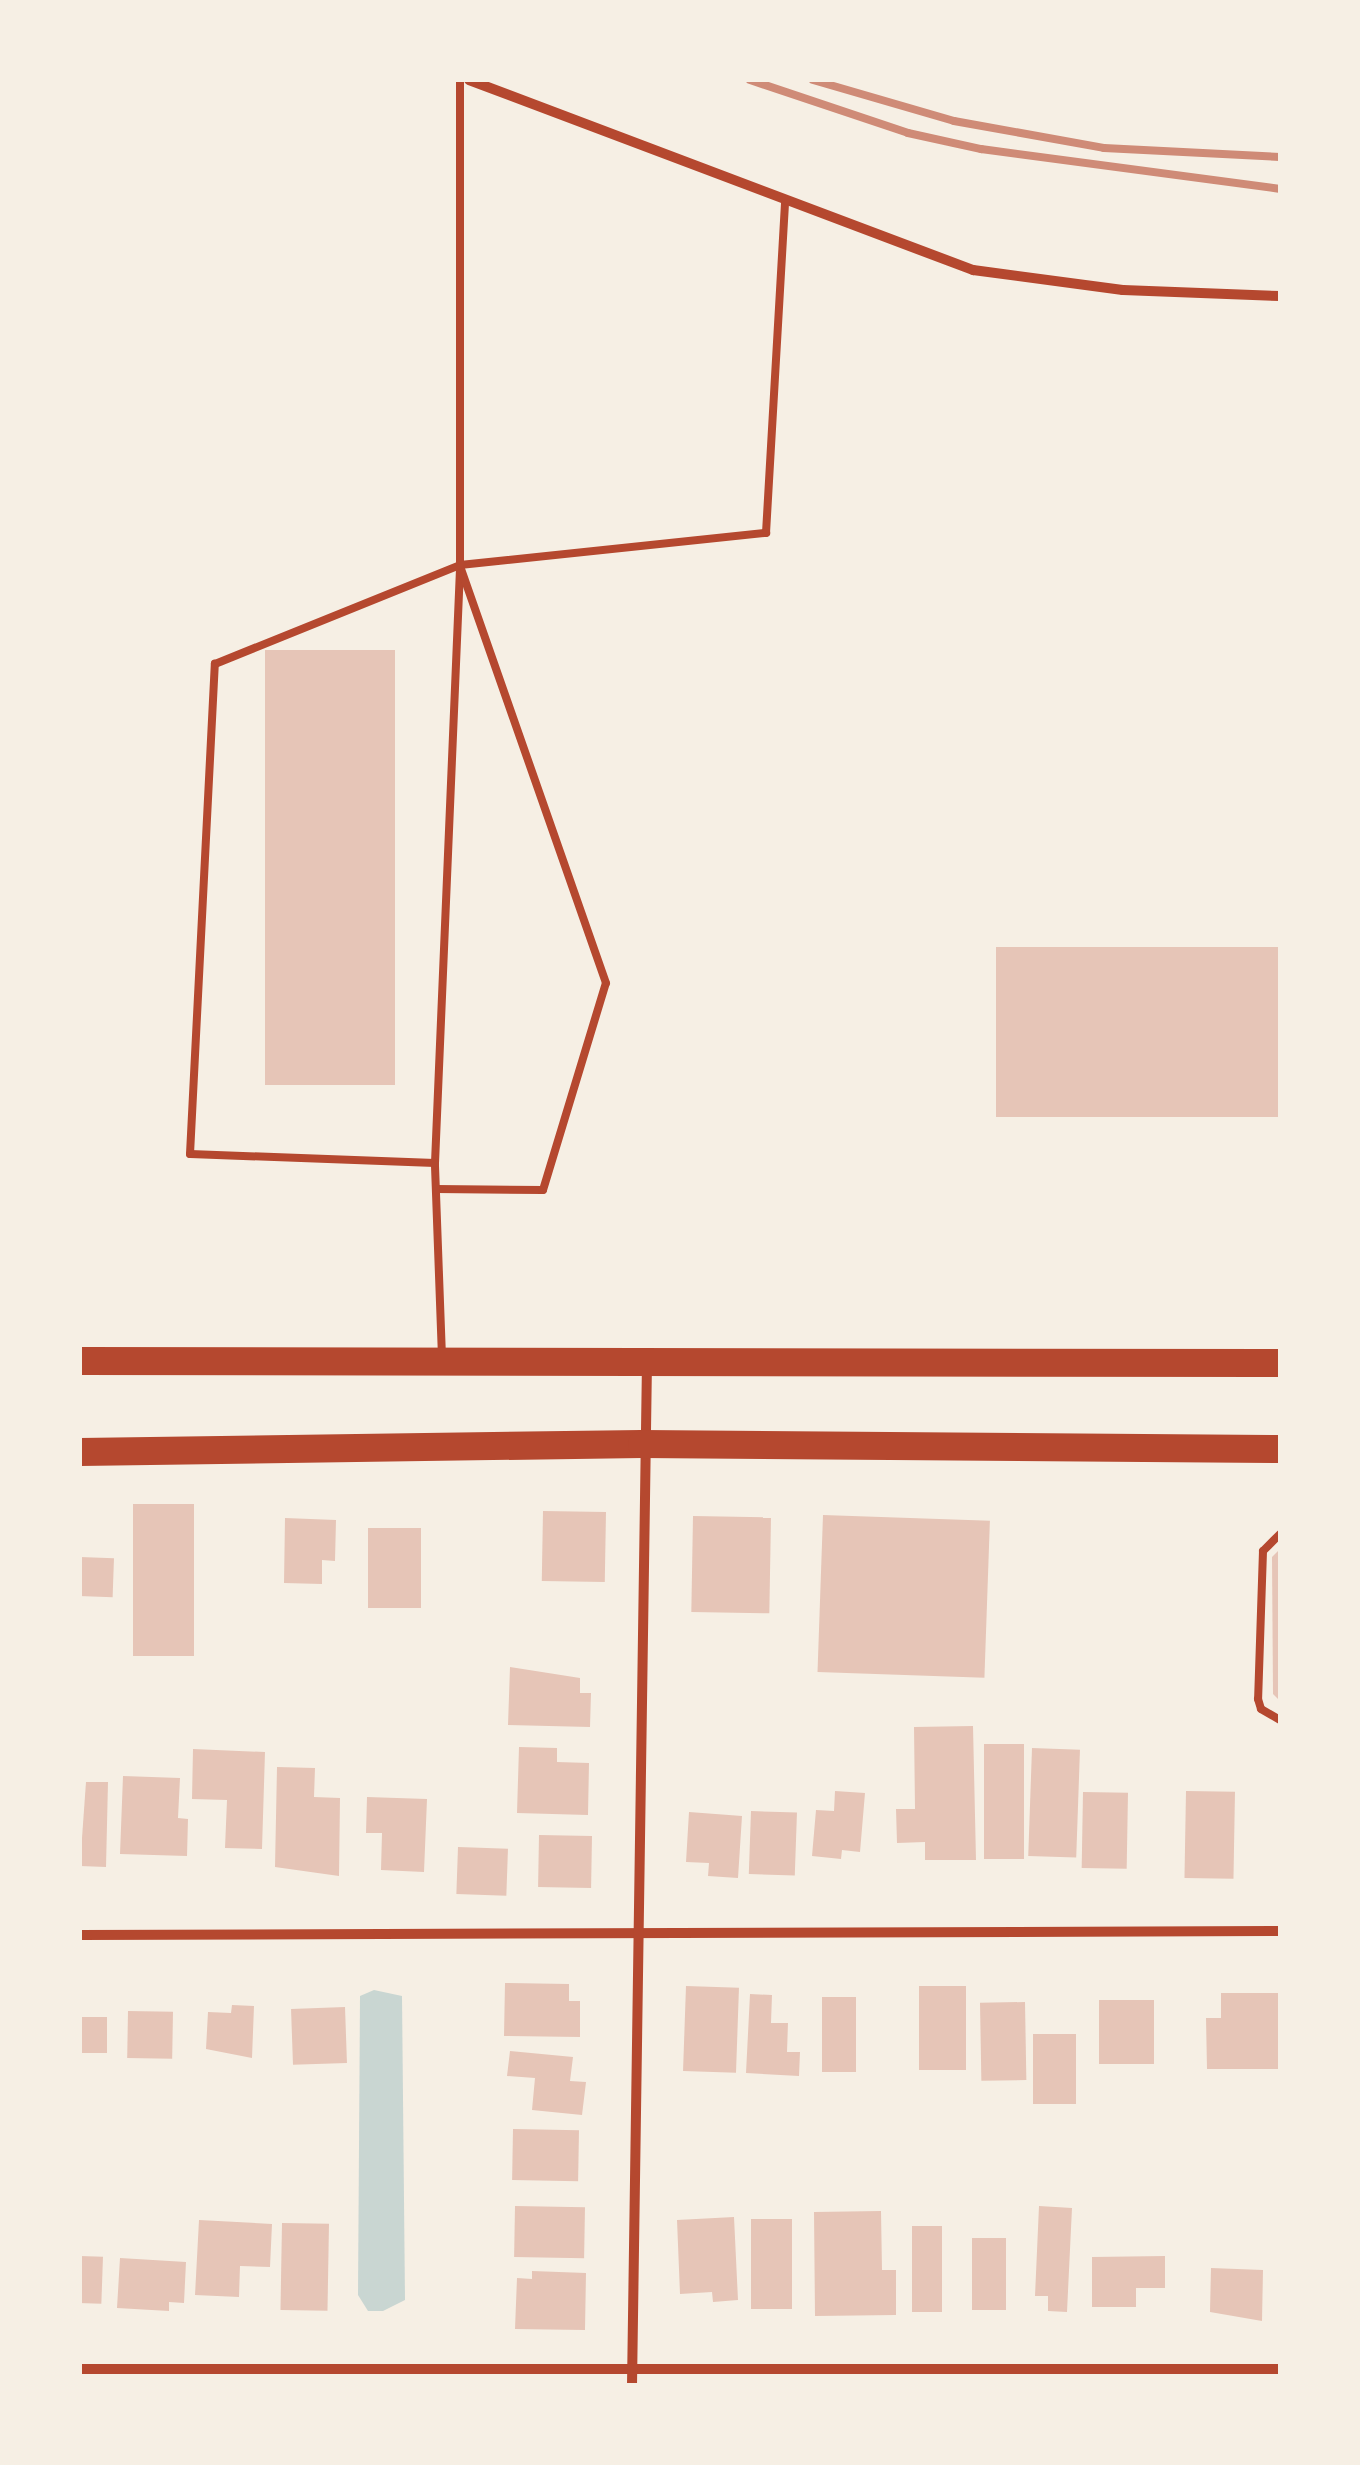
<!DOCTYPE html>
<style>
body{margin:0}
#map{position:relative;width:1360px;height:2465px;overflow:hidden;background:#f6efe4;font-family:Mulish,sans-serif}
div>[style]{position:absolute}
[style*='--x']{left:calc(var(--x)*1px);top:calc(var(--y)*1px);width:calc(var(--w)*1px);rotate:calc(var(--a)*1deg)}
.water>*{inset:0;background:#c9d6d2}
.building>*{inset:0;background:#e6c5b7;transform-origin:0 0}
.service>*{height:8px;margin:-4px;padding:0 4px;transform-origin:4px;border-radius:4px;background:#b5482f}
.minor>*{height:10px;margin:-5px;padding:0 5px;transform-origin:5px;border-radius:5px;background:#b5482f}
.trunk>*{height:28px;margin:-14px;padding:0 14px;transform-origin:14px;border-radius:14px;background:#b5482f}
.rail>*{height:8px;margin:-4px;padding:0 4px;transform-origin:4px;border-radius:4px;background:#cf8b77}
span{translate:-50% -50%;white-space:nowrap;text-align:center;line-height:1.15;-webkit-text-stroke:10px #f6efe4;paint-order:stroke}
.frame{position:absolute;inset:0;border:82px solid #f6efe4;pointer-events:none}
</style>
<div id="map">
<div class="water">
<div style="clip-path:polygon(374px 1990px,402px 1996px,405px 2300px,383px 2311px,368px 2311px,358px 2295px,360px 1996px)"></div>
</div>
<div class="building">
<div style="left:265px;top:650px;width:130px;height:435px"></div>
<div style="left:1280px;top:947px;width:170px;height:284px;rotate:90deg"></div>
<div style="left:194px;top:1504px;width:152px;height:61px;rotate:90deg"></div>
<div style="left:543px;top:1511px;width:63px;height:70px;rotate:1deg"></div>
<div style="left:823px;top:1515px;width:167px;height:157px;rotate:2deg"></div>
<div style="left:693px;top:1516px;width:78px;height:96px;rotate:1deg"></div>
<div style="clip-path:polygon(285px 1518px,336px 1520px,335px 1561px,322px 1560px,322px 1584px,284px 1583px)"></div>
<div style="left:368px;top:1528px;width:53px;height:80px"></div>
<div style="clip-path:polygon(1280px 1549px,1280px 1701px,1273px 1694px,1272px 1557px)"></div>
<div style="left:80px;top:1557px;width:34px;height:39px;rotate:2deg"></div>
<div style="clip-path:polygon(510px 1667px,580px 1678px,580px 1693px,591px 1693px,590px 1727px,508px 1725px)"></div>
<div style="clip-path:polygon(973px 1726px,976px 1860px,925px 1860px,925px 1842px,897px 1843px,896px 1809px,915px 1809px,914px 1727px)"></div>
<div style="left:984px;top:1744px;width:40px;height:115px"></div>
<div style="clip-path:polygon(519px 1747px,557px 1748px,557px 1762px,589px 1763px,588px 1815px,517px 1813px)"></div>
<div style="left:1032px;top:1748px;width:48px;height:108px;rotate:2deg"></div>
<div style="clip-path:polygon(193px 1749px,265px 1752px,262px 1849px,225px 1848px,227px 1800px,192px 1799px)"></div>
<div style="clip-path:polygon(277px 1767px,315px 1768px,314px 1797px,340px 1798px,339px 1876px,275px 1867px)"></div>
<div style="clip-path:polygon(123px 1776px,180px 1778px,178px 1818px,188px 1819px,187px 1856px,120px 1854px)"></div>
<div style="clip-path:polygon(86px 1782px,108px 1782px,106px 1867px,80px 1866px)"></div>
<div style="clip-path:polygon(835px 1791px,865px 1793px,860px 1852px,842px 1850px,841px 1859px,812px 1856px,816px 1810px,834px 1811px)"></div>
<div style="left:1186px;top:1791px;width:49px;height:87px;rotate:1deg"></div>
<div style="left:1083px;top:1792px;width:45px;height:76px;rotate:1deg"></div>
<div style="clip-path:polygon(367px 1797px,427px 1799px,424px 1872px,381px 1870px,382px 1833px,366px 1833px)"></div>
<div style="left:751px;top:1811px;width:46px;height:63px;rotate:2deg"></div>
<div style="clip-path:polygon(689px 1812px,742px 1816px,738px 1878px,708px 1876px,709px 1863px,686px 1862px)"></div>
<div style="left:539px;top:1835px;width:53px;height:52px;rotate:1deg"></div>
<div style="left:458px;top:1847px;width:50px;height:47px;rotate:2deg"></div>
<div style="clip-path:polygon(505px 1983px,569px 1984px,569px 2001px,580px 2001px,580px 2037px,504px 2036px)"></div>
<div style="left:686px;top:1986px;width:53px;height:85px;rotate:2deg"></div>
<div style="left:919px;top:1986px;width:47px;height:84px"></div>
<div style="clip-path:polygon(1221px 1993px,1280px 1993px,1280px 2069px,1207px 2069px,1206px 2018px,1221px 2018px)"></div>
<div style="clip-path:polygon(750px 1994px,772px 1995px,771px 2023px,788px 2023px,787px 2052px,800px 2052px,799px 2076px,746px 2073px)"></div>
<div style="left:822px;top:1997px;width:34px;height:75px"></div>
<div style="left:1099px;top:2000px;width:55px;height:64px"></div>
<div style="left:1025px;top:2002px;width:78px;height:45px;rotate:89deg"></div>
<div style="clip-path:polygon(232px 2005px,254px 2006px,252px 2058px,206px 2049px,208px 2012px,231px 2013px)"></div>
<div style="left:345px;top:2007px;width:56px;height:54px;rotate:88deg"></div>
<div style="left:128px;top:2011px;width:45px;height:47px;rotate:1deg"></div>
<div style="left:80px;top:2017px;width:27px;height:36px"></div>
<div style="left:1033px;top:2034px;width:43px;height:70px"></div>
<div style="clip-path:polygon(510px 2051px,573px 2057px,570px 2081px,586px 2082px,582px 2115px,532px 2110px,535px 2078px,507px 2076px)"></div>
<div style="left:513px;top:2129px;width:66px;height:51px;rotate:1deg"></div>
<div style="left:515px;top:2206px;width:70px;height:51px;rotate:1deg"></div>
<div style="clip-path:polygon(1039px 2206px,1072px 2208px,1067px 2312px,1048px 2311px,1048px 2296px,1035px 2296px)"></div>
<div style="clip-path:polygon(881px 2211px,882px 2270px,896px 2270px,896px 2315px,815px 2316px,814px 2212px)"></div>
<div style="clip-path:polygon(734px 2217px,738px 2300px,713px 2302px,712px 2292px,680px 2294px,677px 2220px)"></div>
<div style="left:751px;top:2219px;width:41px;height:90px"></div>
<div style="clip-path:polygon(199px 2220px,272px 2224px,270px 2267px,240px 2266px,239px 2297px,195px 2295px)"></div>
<div style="left:282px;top:2223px;width:47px;height:87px;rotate:1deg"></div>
<div style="left:942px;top:2226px;width:86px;height:30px;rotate:90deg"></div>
<div style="left:972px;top:2238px;width:34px;height:72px"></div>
<div style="left:80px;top:2256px;width:23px;height:47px;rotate:2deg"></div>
<div style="clip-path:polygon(1165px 2256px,1165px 2288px,1136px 2288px,1136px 2307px,1092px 2307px,1092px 2257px)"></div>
<div style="clip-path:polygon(120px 2258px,186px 2262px,184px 2303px,169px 2302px,169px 2311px,117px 2308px)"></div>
<div style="clip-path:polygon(1211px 2268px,1263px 2270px,1262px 2321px,1210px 2312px)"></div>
<div style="clip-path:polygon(532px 2271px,586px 2273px,585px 2330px,515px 2329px,517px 2278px,532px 2279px)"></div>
</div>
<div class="service">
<div style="--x:460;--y:565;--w:308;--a:-6"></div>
<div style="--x:766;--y:533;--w:331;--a:-86.7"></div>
<div style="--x:435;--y:1163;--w:595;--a:-87.59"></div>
<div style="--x:436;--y:1189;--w:107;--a:0.5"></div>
<div style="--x:543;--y:1190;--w:216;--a:-73.1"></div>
<div style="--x:606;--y:983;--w:443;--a:-109.3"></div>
<div style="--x:442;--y:1357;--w:194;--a:-92.1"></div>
<div style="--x:435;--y:1163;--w:245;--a:-177.9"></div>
<div style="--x:190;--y:1154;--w:491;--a:-87.1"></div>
<div style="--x:215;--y:664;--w:264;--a:-22"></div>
<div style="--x:460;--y:565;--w:485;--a:-90"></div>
<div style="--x:1280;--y:1534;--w:24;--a:135"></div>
<div style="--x:1263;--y:1551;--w:148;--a:91.9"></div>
<div style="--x:1258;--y:1699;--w:10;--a:73"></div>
<div style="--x:1261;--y:1709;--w:22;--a:30"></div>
</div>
<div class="minor">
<div style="--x:469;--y:80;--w:539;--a:20.66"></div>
<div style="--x:973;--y:270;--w:151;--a:7.6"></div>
<div style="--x:1123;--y:290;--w:157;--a:2.2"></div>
<div style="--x:80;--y:1935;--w:1200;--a:-0.19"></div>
<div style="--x:80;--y:2369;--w:1200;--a:0"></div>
<div style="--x:632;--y:2385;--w:1019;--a:-89.16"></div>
</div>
<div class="trunk">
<div style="--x:80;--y:1361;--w:1200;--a:0.1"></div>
<div style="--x:80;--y:1452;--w:562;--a:-0.82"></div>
<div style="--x:642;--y:1444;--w:638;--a:0.45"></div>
</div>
<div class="rail">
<div style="--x:750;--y:80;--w:167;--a:18.5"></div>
<div style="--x:908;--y:133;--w:75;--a:12.4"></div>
<div style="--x:981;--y:149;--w:302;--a:7.6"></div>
<div style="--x:813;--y:80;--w:147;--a:16.2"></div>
<div style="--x:954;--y:121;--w:152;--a:10.2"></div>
<div style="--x:1104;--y:148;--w:176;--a:2.9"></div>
</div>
<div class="frame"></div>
</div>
